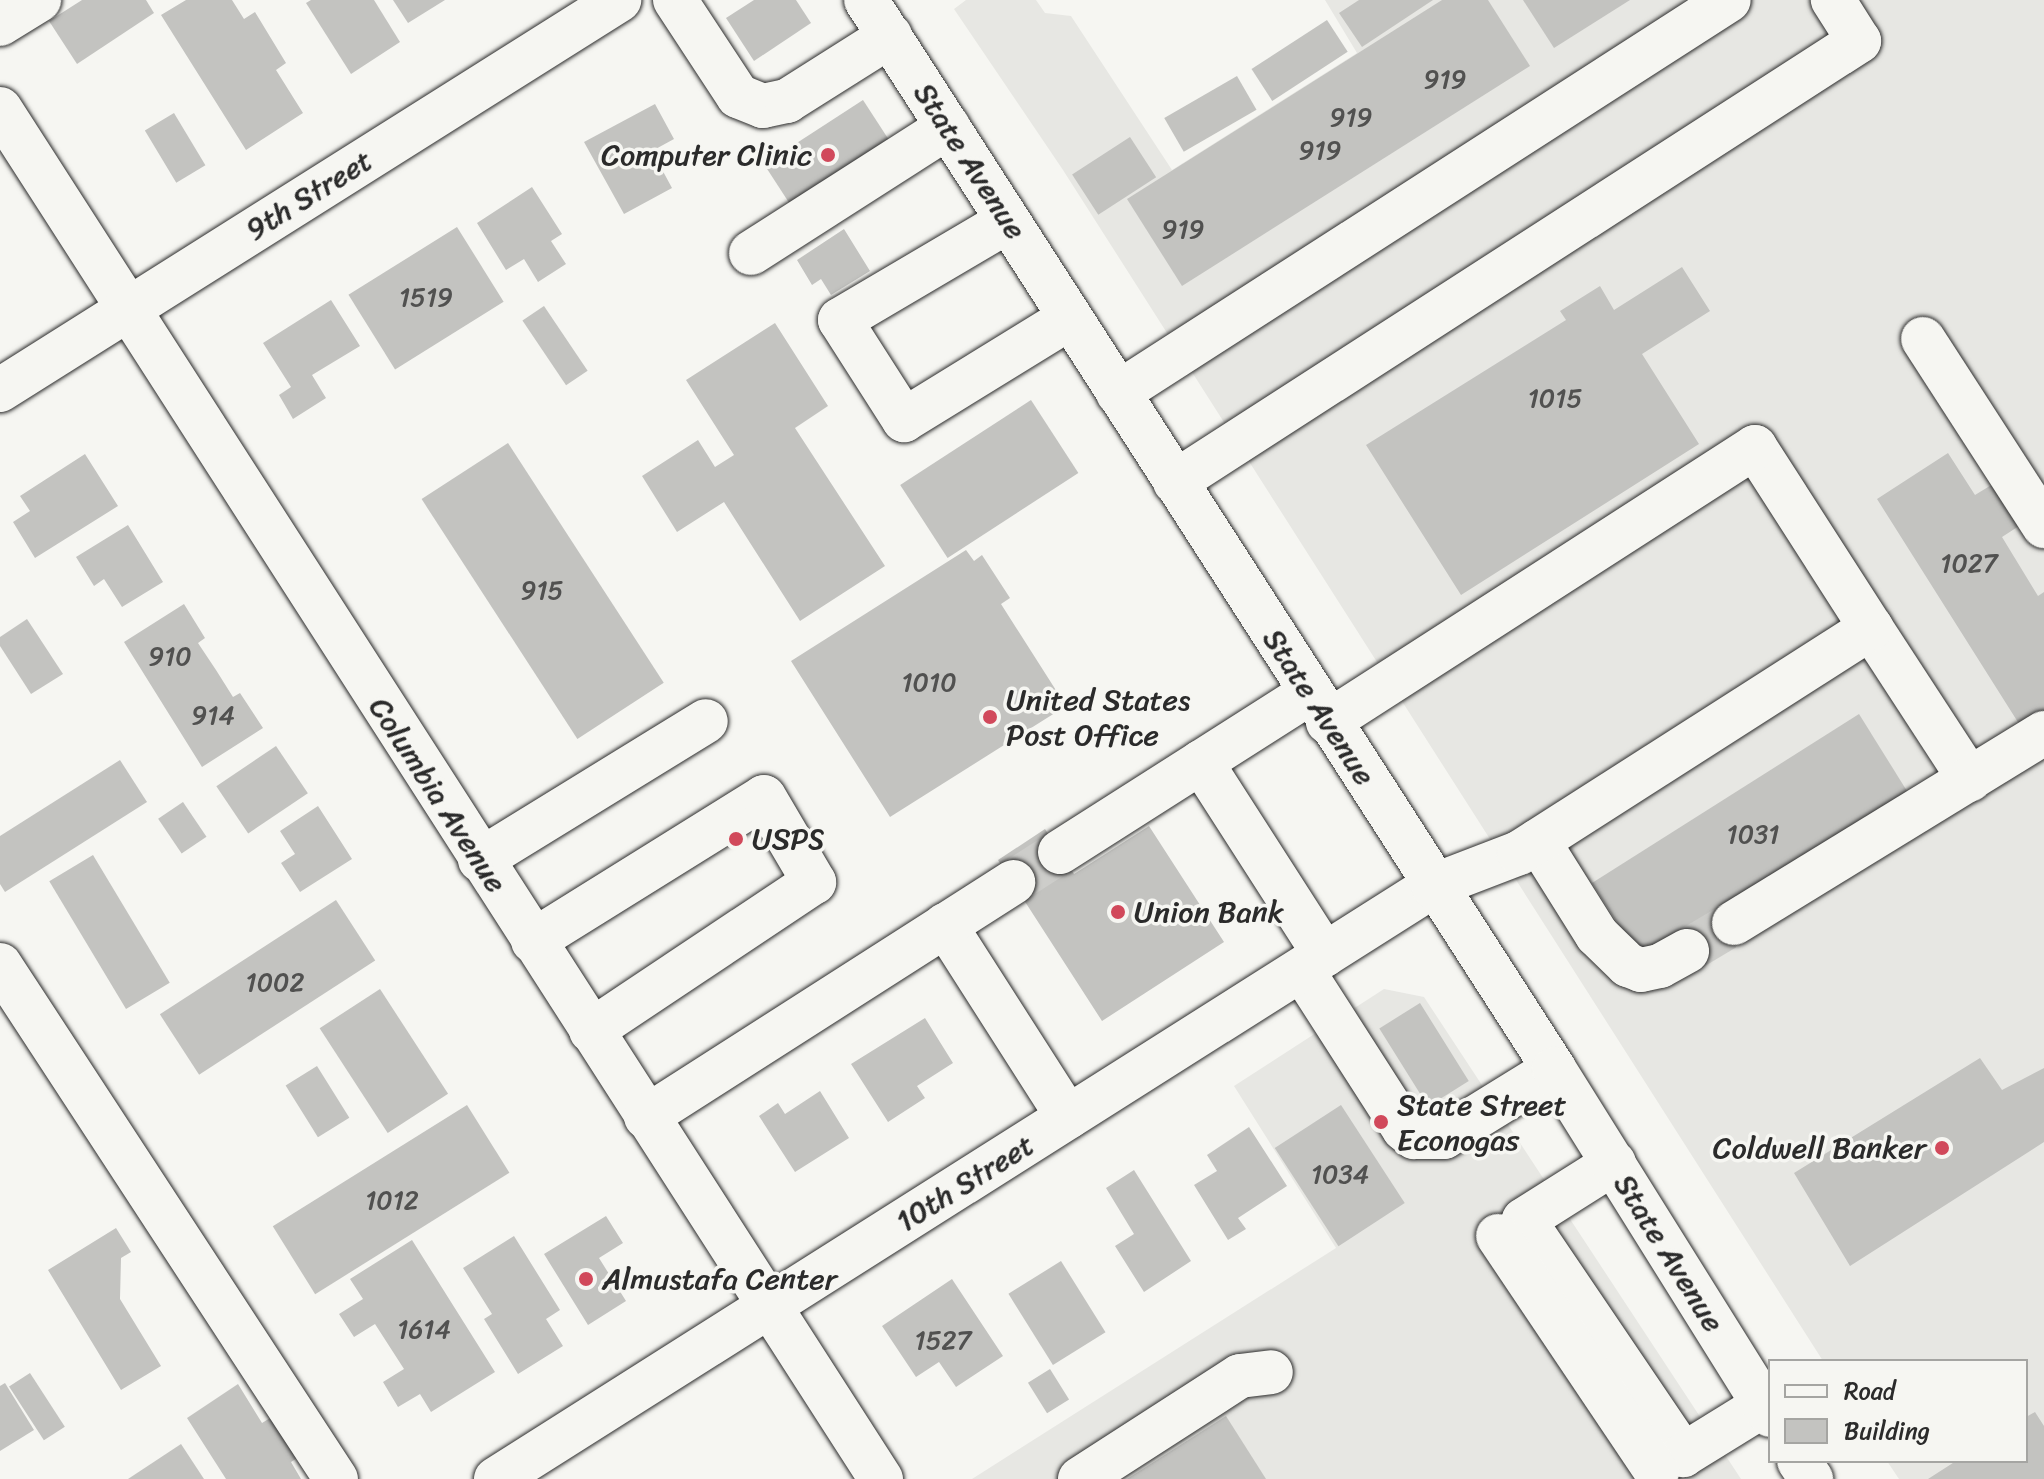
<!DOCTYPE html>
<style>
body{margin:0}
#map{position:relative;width:2044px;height:1479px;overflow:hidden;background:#f6f6f2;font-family:Sriracha,sans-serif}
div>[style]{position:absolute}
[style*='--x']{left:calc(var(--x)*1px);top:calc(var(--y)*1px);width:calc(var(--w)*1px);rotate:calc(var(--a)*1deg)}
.built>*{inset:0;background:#e7e7e3}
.building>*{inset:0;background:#c3c3c0;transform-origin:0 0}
.minor-tunnel>*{height:44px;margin-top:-22px;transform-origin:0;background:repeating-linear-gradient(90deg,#cdcdca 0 44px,transparent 0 66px)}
.roads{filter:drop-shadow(0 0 2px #2b2b2b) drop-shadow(0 0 2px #2b2b2b)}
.minor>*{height:44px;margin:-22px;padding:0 22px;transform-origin:22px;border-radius:22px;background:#f6f6f2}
.major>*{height:44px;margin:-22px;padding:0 22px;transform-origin:22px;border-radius:22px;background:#f6f6f2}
.dots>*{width:22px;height:22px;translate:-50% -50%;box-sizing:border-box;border:4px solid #f6f6f2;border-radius:50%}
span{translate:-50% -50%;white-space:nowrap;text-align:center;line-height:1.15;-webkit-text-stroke:7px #f6f6f2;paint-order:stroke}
.number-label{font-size:26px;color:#515150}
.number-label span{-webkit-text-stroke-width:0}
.poi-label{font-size:30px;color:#2b2b2b}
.right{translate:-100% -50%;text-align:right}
.left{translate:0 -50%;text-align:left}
.street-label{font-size:30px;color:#2b2b2b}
.legend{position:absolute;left:1768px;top:1359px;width:260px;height:104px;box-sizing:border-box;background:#f6f6f2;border:2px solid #a5a5a2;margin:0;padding:10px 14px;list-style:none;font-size:24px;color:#2b2b2b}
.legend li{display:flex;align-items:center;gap:16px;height:40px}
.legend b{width:40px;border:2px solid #a5a5a2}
</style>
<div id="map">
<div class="built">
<div style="clip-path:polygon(966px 0,1036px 0,1045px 13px,1071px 16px,1172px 170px,1357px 53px,1325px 0,2044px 0,2044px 1479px,1899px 1479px,1887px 1461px,2026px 1461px,2026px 1361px,1823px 1361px,1063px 170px,954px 9px)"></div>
<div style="clip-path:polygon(1384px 989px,1424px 997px,1741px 1479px,972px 1479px,1336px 1248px,1234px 1086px)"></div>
</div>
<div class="building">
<div style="clip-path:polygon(82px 0,146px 0,154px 13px,77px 64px,49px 21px)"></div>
<div style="clip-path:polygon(186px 0,232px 0,244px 19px,255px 12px,286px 63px,276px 70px,303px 113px,246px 150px,161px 15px)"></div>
<div style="clip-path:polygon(311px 0,374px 0,400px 42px,351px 74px,306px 3px)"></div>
<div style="clip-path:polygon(393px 0,445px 0,408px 23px)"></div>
<div style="clip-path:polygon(754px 0,796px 0,811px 23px,754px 61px,726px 18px)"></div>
<div style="clip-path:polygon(1359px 0,1433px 0,1362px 47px,1339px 13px)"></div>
<div style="clip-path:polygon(1442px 0,1488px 0,1530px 66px,1182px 286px,1127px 199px)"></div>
<div style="clip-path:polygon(1523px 0,1630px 0,1554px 48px)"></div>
<div style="left:1327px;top:20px;width:38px;height:90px;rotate:57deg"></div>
<div style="left:1237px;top:76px;width:39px;height:84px;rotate:60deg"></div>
<div style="left:863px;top:100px;width:54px;height:118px;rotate:57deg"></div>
<div style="clip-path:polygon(655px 104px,674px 139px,652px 151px,672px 188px,624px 214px,584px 142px)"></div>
<div style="left:174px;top:113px;width:61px;height:34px;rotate:59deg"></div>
<div style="left:1130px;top:137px;width:48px;height:69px;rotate:57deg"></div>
<div style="clip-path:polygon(532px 187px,562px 234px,551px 241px,566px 264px,538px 282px,524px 259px,506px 270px,477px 223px)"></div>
<div style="left:457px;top:227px;width:88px;height:128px;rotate:58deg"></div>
<div style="clip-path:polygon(844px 229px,870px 271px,831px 295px,821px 279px,812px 285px,797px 260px)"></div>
<div style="clip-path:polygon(1682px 267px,1710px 311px,1642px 354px,1699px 444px,1461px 595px,1366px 445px,1566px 320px,1560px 311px,1600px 286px,1614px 310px)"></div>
<div style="clip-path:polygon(331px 300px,360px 346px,312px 375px,326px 398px,293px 419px,279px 395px,291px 387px,263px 343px)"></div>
<div style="left:544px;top:306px;width:78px;height:26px;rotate:56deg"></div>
<div style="clip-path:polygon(775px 323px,828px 406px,795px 428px,885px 566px,800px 621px,724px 502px,677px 532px,642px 476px,698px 440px,715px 467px,734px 455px,686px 380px)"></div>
<div style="left:1031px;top:400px;width:87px;height:156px;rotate:57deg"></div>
<div style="left:508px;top:443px;width:286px;height:103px;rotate:57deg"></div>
<div style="clip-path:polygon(1948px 453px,1975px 495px,1993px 484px,2019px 526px,2002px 537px,2038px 596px,2044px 592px,2044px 712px,2021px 727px,1877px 499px)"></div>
<div style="clip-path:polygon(85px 454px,118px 506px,35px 558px,13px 522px,30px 511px,20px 496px)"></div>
<div style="clip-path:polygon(128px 525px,163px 582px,122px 607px,104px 579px,94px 586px,76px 557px)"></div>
<div style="clip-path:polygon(966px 550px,974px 561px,982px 555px,1010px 598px,1001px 604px,1066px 706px,890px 817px,791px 661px)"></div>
<div style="clip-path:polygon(184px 604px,205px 638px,198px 643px,216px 670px,233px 697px,240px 693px,263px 728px,202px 767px,124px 642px)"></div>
<div style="clip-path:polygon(27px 619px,63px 674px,31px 694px,0 646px,0 637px)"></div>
<div style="clip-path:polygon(1859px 714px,1912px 799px,1691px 958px,1639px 957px,1592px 883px)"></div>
<div style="left:276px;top:746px;width:57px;height:72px;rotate:56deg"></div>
<div style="clip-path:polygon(120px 760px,147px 802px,5px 892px,0 884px,0 836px)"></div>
<div style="left:183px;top:802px;width:42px;height:30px;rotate:56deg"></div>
<div style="clip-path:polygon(318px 806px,352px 859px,300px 892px,281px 863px,295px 854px,280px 831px)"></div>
<div style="clip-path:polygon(1149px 826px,1224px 942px,1102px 1021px,998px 860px,1045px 829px,1074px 874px)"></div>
<div style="left:93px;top:855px;width:149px;height:51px;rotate:59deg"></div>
<div style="left:336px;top:900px;width:72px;height:210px;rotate:57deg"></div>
<div style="left:380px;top:989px;width:125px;height:72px;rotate:57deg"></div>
<div style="left:1420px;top:1003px;width:92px;height:48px;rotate:58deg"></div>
<div style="clip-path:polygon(925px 1018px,953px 1063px,917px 1086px,925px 1098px,888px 1122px,851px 1064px)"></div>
<div style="clip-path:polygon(1980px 1058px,2002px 1090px,2044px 1068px,2044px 1142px,1850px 1266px,1794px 1173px)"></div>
<div style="left:317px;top:1066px;width:61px;height:37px;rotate:58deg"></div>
<div style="clip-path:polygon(820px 1091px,849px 1138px,795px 1172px,759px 1116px,778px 1103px,785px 1114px)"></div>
<div style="left:467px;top:1105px;width:80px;height:229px;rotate:58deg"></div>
<div style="left:1341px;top:1105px;width:117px;height:79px;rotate:57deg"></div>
<div style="clip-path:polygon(1249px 1127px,1287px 1186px,1238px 1218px,1246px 1229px,1228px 1240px,1194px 1185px,1217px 1171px,1207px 1155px)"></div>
<div style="clip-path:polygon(1134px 1170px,1191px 1261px,1144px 1292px,1115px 1246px,1134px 1234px,1106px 1188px)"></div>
<div style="clip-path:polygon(606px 1216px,623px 1243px,599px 1258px,626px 1301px,588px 1325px,544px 1254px)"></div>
<div style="clip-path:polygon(116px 1228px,131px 1252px,121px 1258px,120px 1299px,161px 1366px,121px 1390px,48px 1270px)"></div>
<div style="clip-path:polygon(514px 1236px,560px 1310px,546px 1319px,563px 1346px,518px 1374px,484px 1319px,492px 1314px,463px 1268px)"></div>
<div style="clip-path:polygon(412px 1240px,495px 1372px,431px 1412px,420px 1394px,398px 1407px,383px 1382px,404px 1369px,375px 1324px,354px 1337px,339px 1314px,363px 1299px,350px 1279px)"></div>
<div style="left:1061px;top:1261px;width:84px;height:62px;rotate:58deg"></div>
<div style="clip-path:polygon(952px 1279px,1003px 1356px,956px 1387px,939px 1362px,916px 1377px,882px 1326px)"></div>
<div style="left:1050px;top:1369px;width:36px;height:26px;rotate:58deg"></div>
<div style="left:30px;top:1373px;width:64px;height:25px;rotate:57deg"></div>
<div style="clip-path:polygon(5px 1383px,34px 1430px,0 1451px,0 1386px)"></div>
<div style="clip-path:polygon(238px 1384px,262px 1423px,280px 1412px,305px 1453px,291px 1462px,301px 1479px,226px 1479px,187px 1418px)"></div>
<div style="clip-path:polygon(2035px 1412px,2044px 1426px,2044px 1479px,1928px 1479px,1956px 1461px,2026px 1461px,2026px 1417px)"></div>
<div style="clip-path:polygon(1226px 1416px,1266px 1479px,1127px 1479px)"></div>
<div style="clip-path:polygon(181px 1444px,204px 1479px,128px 1479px)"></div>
</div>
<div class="minor-tunnel">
<div style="--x:1013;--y:882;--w:56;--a:-32.6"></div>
<div style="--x:1687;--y:951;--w:55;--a:-30.8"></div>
</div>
<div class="roads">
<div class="minor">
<div style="--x:675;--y:0;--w:115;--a:56.7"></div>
<div style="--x:738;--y:96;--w:27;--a:22"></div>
<div style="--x:763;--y:106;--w:25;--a:-12"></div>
<div style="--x:787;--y:101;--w:122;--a:-32.3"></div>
<div style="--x:0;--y:24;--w:46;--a:-31.6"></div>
<div style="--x:0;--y:109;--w:1629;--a:57.26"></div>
<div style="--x:1008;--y:221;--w:195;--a:149.5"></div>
<div style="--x:840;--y:320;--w:119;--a:57.4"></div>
<div style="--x:904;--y:420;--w:195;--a:-31.6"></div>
<div style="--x:751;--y:253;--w:234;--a:-32.6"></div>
<div style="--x:1923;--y:339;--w:223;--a:57.1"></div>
<div style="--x:0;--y:390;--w:732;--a:-32.21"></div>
<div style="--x:1118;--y:393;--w:726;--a:-32.75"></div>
<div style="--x:1175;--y:482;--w:814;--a:-32.81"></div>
<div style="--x:1859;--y:41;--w:49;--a:-122.4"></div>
<div style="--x:1871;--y:628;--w:181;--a:56.9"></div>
<div style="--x:1201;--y:762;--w:229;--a:57.3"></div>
<div style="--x:1538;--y:841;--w:111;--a:57.9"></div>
<div style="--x:1597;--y:935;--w:43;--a:44.1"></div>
<div style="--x:1628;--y:965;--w:14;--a:21"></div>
<div style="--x:1641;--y:970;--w:19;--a:-12"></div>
<div style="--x:1660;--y:966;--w:31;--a:-29"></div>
<div style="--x:1060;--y:852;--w:296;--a:-32.5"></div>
<div style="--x:480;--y:860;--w:265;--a:-31.6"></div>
<div style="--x:1734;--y:923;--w:364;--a:-31.5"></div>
<div style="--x:945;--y:925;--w:228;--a:57.4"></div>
<div style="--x:533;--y:941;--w:272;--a:-31.9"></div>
<div style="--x:764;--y:797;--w:99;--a:59.5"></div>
<div style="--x:814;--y:882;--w:268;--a:146.3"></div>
<div style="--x:0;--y:965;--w:614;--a:56.83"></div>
<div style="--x:1302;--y:970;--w:189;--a:57.3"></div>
<div style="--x:1404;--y:1129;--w:13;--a:39"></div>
<div style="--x:1414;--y:1137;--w:30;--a:0"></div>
<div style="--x:1444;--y:1137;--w:129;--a:-31.7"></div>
<div style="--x:646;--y:1117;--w:436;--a:-32.6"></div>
<div style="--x:1614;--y:1163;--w:107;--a:147.7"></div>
<div style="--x:1524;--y:1220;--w:284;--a:55.9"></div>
<div style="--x:1683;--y:1455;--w:95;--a:-31.7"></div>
<div style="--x:1498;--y:1236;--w:285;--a:56.1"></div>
<div style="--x:496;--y:1479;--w:1109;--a:-32.33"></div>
<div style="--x:1433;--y:886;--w:92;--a:-21"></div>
<div style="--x:1519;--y:853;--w:418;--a:-32.6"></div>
<div style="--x:1871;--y:628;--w:215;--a:-122.7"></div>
<div style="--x:1755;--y:447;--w:508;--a:147.22"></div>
<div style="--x:1080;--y:1479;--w:190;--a:-32.8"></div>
<div style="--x:1240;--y:1376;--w:31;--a:-7"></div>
</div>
<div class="major">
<div style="--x:866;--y:0;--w:1271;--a:57.23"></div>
<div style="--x:1554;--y:1069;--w:408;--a:58"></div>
<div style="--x:1799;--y:1461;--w:22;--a:56"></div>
</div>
</div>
<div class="dots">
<div style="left:828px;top:155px;background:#d1495b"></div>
<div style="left:990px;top:717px;background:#d1495b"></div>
<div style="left:736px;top:839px;background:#d1495b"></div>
<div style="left:1118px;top:912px;background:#d1495b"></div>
<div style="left:1381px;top:1122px;background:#d1495b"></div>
<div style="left:1942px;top:1148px;background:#d1495b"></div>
<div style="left:586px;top:1279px;background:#d1495b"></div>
</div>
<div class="number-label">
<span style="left:1445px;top:80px">919</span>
<span style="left:1351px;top:118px">919</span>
<span style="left:1320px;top:151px">919</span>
<span style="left:1183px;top:230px">919</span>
<span style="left:426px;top:298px">1519</span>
<span style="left:1555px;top:399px">1015</span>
<span style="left:1969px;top:564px">1027</span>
<span style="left:542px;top:591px">915</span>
<span style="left:170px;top:657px">910</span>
<span style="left:929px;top:683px">1010</span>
<span style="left:213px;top:716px">914</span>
<span style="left:1753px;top:835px">1031</span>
<span style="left:275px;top:983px">1002</span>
<span style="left:1340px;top:1175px">1034</span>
<span style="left:392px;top:1201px">1012</span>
<span style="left:424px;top:1330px">1614</span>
<span style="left:943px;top:1341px">1527</span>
</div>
<div class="poi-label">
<span class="right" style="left:812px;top:155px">Computer Clinic</span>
<span class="left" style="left:1006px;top:717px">United States<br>Post Office</span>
<span class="left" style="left:752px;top:839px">USPS</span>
<span class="left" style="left:1134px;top:912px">Union Bank</span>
<span class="left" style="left:1397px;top:1122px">State Street<br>Econogas</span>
<span class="right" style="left:1926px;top:1148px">Coldwell Banker</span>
<span class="left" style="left:602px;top:1279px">Almustafa Center</span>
</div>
<div class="street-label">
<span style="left:970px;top:161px;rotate:57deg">State Avenue</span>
<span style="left:309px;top:195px;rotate:-32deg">9th Street</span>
<span style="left:1319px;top:707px;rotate:57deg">State Avenue</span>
<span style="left:438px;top:795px;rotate:57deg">Columbia Avenue</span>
<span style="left:965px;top:1183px;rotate:-32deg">10th Street</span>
<span style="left:1669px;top:1253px;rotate:58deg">State Avenue</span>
</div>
<ul class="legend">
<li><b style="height:10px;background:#f6f6f2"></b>Road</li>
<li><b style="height:22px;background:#c3c3c0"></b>Building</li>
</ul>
</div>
